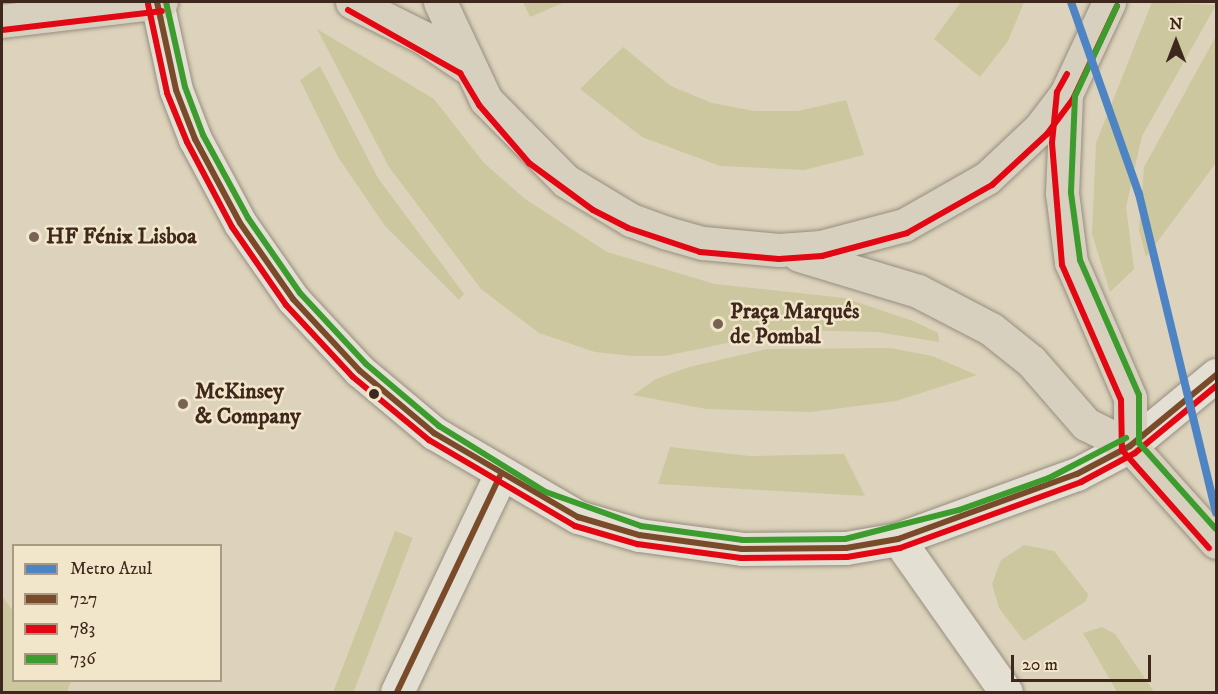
<!DOCTYPE html>
<meta charset="utf-8">
<style>
body{margin:0}
#map{position:relative;width:1218px;height:694px;overflow:hidden;background:#ddd3bc;font-family:"IM FELL DW Pica",serif}
div>[style]{position:absolute}
[style*='--x']{left:calc(var(--x)*1px);top:calc(var(--y)*1px);width:calc(var(--w)*1px);rotate:calc(var(--a)*1deg)}
.green>*{inset:0;background:#ccc79e;transform-origin:0 0}
.roads{filter:drop-shadow(0 0 2px #968d7f) drop-shadow(0 0 2px #968d7f)}
.minor>*{height:33px;margin:-16.5px;padding:0 16.5px;transform-origin:16.5px;border-radius:16.5px;background:#e4dfd3}
.tertiary>*{height:33px;margin:-16.5px;padding:0 16.5px;transform-origin:16.5px;border-radius:16.5px;background:#e4dfd3}
.primary>*{height:33px;margin:-16.5px;padding:0 16.5px;transform-origin:16.5px;border-radius:16.5px;background:#d8d0bf}
.bus-1>*{height:6px;margin:-3px;padding:0 3px;transform-origin:3px;border-radius:3px;background:#7a4b2a}
.bus-2>*{height:6px;margin:-3px;padding:0 3px;transform-origin:3px;border-radius:3px;background:#e30613}
.bus-3>*{height:6px;margin:-3px;padding:0 3px;transform-origin:3px;border-radius:3px;background:#3c9c2e}
.metro-1>*{height:8px;margin:-4px;padding:0 4px;transform-origin:4px;border-radius:4px;background:#4e84c4}
.dots>*{width:16px;height:16px;translate:-50% -50%;box-sizing:border-box;border:3px solid #f2e6ca;border-radius:50%}
span{translate:-50% -50%;white-space:nowrap;text-align:center;line-height:1.15;-webkit-text-stroke:5px #f2e6ca;paint-order:stroke}
.poi-label{font-size:22px;color:#3e271c;font-weight:700}
.left{translate:0 -50%;text-align:left}
.frame{position:absolute;inset:0;border:3px solid #3e271c;pointer-events:none}
.legend{position:absolute;left:12px;top:544px;width:210px;height:138px;box-sizing:border-box;background:#f2e6ca;border:2px solid #aa9a84;margin:0;padding:8px 10px;list-style:none;font-size:18px;color:#3e271c}
.legend li{display:flex;align-items:center;gap:12px;height:30px}
.legend b{width:30px;border:2px solid #aa9a84}
.north{position:absolute;left:1146px;top:12px;width:60px;height:60px;-webkit-text-stroke:4px #f2e6ca;paint-order:stroke;rotate:0deg;font-size:16px;font-weight:700;line-height:24px;text-align:center;color:#3e271c}
.north::after{content:'';display:block;margin:auto;width:21px;height:27px;background:#3e271c;clip-path:polygon(50% 0,100% 100%,50% 72%,0 100%)}
.scale{position:absolute;left:1011px;top:655px;width:140px;height:27px;box-sizing:border-box;border:3px solid #3e271c;border-top:0;padding-left:8px;font-size:18px;line-height:21px;white-space:nowrap;color:#3e271c;-webkit-text-stroke:4px #f2e6ca;paint-order:stroke}
</style>
<div id="map">
<div class="green">
<div style="clip-path:polygon(523px 2px,565px 2px,530px 17px)"></div>
<div style="clip-path:polygon(961px 2px,1024px 2px,1008px 41px,980px 77px,934px 39px)"></div>
<div style="clip-path:polygon(1152px 2px,1216px 5px,1142px 136px,1126px 207px,1134px 269px,1110px 292px,1092px 234px,1096px 143px)"></div>
<div style="clip-path:polygon(317px 29px,434px 99px,484px 163px,525px 199px,607px 252px,715px 284px,845px 298px,913px 321px,938px 333px,939px 342px,877px 332px,789px 330px,665px 356px,632px 356px,595px 352px,539px 333px,481px 289px,389px 167px)"></div>
<div style="clip-path:polygon(1216px 36px,1216px 163px,1146px 257px,1139px 230px,1144px 167px)"></div>
<div style="clip-path:polygon(623px 47px,671px 86px,712px 103px,754px 111px,798px 111px,846px 100px,864px 155px,804px 170px,720px 166px,642px 137px,580px 89px)"></div>
<div style="clip-path:polygon(320px 66px,378px 178px,464px 294px,459px 300px,385px 226px,338px 157px,300px 80px)"></div>
<div style="clip-path:polygon(890px 348px,932px 356px,977px 375px,896px 401px,811px 412px,706px 409px,633px 395px,656px 379px,689px 367px,767px 349px)"></div>
<div style="clip-path:polygon(670px 447px,749px 456px,844px 454px,865px 496px,658px 484px)"></div>
<div style="left:395px;top:531px;width:19px;height:177px;rotate:21deg"></div>
<div style="clip-path:polygon(1024px 545px,1054px 551px,1088px 594px,1086px 601px,1024px 641px,999px 608px,992px 584px,1001px 560px)"></div>
<div style="clip-path:polygon(2px 596px,13px 611px,14px 680px,71px 681px,67px 692px,2px 692px)"></div>
<div style="clip-path:polygon(1102px 627px,1115px 634px,1154px 692px,1117px 692px,1083px 633px)"></div>
</div>
<div class="roads">
<div class="minor">
<div style="--x:898;--y:539;--w:187;--a:54.8"></div>
</div>
<div class="tertiary">
<div style="--x:157;--y:2;--w:90;--a:77.8"></div>
<div style="--x:176;--y:90;--w:53;--a:68.8"></div>
<div style="--x:195;--y:139;--w:95;--a:61.8"></div>
<div style="--x:240;--y:223;--w:93;--a:55.1"></div>
<div style="--x:293;--y:299;--w:98;--a:47.1"></div>
<div style="--x:360;--y:371;--w:97;--a:40"></div>
<div style="--x:434;--y:433;--w:167;--a:30.3"></div>
<div style="--x:578;--y:517;--w:64;--a:16.4"></div>
<div style="--x:639;--y:535;--w:104;--a:7.7"></div>
<div style="--x:742;--y:549;--w:104;--a:-0.6"></div>
<div style="--x:846;--y:548;--w:53;--a:-9.8"></div>
<div style="--x:898;--y:539;--w:190;--a:-20"></div>
<div style="--x:1077;--y:474;--w:60;--a:-27.8"></div>
<div style="--x:1130;--y:446;--w:112;--a:-39.5"></div>
<div style="--x:397;--y:692;--w:239;--a:-64.5"></div>
</div>
<div class="primary">
<div style="--x:352;--y:2;--w:80;--a:26.6"></div>
<div style="--x:424;--y:38;--w:50;--a:34.3"></div>
<div style="--x:440;--y:2;--w:108;--a:64.9"></div>
<div style="--x:486;--y:100;--w:114;--a:45.4"></div>
<div style="--x:566;--y:181;--w:76;--a:31"></div>
<div style="--x:631;--y:220;--w:38;--a:20"></div>
<div style="--x:667;--y:233;--w:37;--a:16"></div>
<div style="--x:703;--y:243;--w:76;--a:5.3"></div>
<div style="--x:779;--y:250;--w:42;--a:-4.1"></div>
<div style="--x:821;--y:247;--w:86;--a:-14.8"></div>
<div style="--x:904;--y:225;--w:95;--a:-29.5"></div>
<div style="--x:987;--y:178;--w:73;--a:-43.3"></div>
<div style="--x:1040;--y:128;--w:43;--a:-52.6"></div>
<div style="--x:1066;--y:94;--w:102;--a:-64.9"></div>
<div style="--x:2;--y:21;--w:160;--a:-6.8"></div>
<div style="--x:1066;--y:95;--w:98;--a:92.3"></div>
<div style="--x:1062;--y:193;--w:70;--a:82.6"></div>
<div style="--x:1071;--y:262;--w:148;--a:66.5"></div>
<div style="--x:1130;--y:398;--w:48;--a:90"></div>
<div style="--x:799;--y:255;--w:124;--a:16.8"></div>
<div style="--x:918;--y:291;--w:82;--a:27.5"></div>
<div style="--x:991;--y:329;--w:51;--a:38.7"></div>
<div style="--x:1031;--y:361;--w:84;--a:48.9"></div>
<div style="--x:1086;--y:424;--w:49;--a:26.6"></div>
<div style="--x:1130;--y:446;--w:129;--a:48.1"></div>
</div>
</div>
<div class="bus-1">
<div style="--x:157;--y:2;--w:90;--a:77.8"></div>
<div style="--x:176;--y:90;--w:53;--a:68.8"></div>
<div style="--x:195;--y:139;--w:95;--a:61.8"></div>
<div style="--x:240;--y:223;--w:93;--a:55.1"></div>
<div style="--x:293;--y:299;--w:98;--a:47.1"></div>
<div style="--x:360;--y:371;--w:97;--a:40"></div>
<div style="--x:434;--y:433;--w:167;--a:30.3"></div>
<div style="--x:578;--y:517;--w:64;--a:16.4"></div>
<div style="--x:639;--y:535;--w:104;--a:7.7"></div>
<div style="--x:742;--y:549;--w:104;--a:-0.6"></div>
<div style="--x:846;--y:548;--w:53;--a:-9.8"></div>
<div style="--x:898;--y:539;--w:190;--a:-20"></div>
<div style="--x:1077;--y:474;--w:60;--a:-27.8"></div>
<div style="--x:1130;--y:446;--w:112;--a:-39.5"></div>
<div style="--x:397;--y:692;--w:239;--a:-64.5"></div>
</div>
<div class="bus-2">
<div style="--x:148;--y:4;--w:91;--a:77.9"></div>
<div style="--x:167;--y:93;--w:53;--a:67.8"></div>
<div style="--x:187;--y:142;--w:96;--a:62.1"></div>
<div style="--x:232;--y:227;--w:95;--a:55.3"></div>
<div style="--x:286;--y:305;--w:98;--a:47.1"></div>
<div style="--x:353;--y:377;--w:99;--a:39.7"></div>
<div style="--x:429;--y:440;--w:169;--a:30.5"></div>
<div style="--x:575;--y:526;--w:65;--a:16.2"></div>
<div style="--x:637;--y:544;--w:105;--a:7.7"></div>
<div style="--x:741;--y:558;--w:106;--a:-0.5"></div>
<div style="--x:847;--y:557;--w:54;--a:-9.6"></div>
<div style="--x:900;--y:548;--w:193;--a:-20"></div>
<div style="--x:1081;--y:482;--w:61;--a:-28.2"></div>
<div style="--x:1135;--y:453;--w:105;--a:-39.6"></div>
<div style="--x:348;--y:10;--w:129;--a:29.4"></div>
<div style="--x:460;--y:73;--w:37;--a:59"></div>
<div style="--x:479;--y:105;--w:77;--a:49.2"></div>
<div style="--x:529;--y:163;--w:79;--a:36.3"></div>
<div style="--x:593;--y:210;--w:39;--a:27"></div>
<div style="--x:628;--y:228;--w:76;--a:18.4"></div>
<div style="--x:700;--y:252;--w:79;--a:5.1"></div>
<div style="--x:779;--y:259;--w:43;--a:-4"></div>
<div style="--x:822;--y:256;--w:88;--a:-15.1"></div>
<div style="--x:907;--y:233;--w:98;--a:-29.5"></div>
<div style="--x:992;--y:185;--w:75;--a:-42.8"></div>
<div style="--x:1047;--y:134;--w:44;--a:-53.4"></div>
<div style="--x:1073;--y:99;--w:103;--a:-64.7"></div>
<div style="--x:3;--y:30;--w:160;--a:-6.8"></div>
<div style="--x:1067;--y:74;--w:21;--a:119"></div>
<div style="--x:1057;--y:92;--w:51;--a:95.6"></div>
<div style="--x:1052;--y:143;--w:122;--a:85.3"></div>
<div style="--x:1062;--y:265;--w:147;--a:66.4"></div>
<div style="--x:1121;--y:400;--w:50;--a:88.9"></div>
<div style="--x:1122;--y:450;--w:131;--a:48.4"></div>
</div>
<div class="bus-3">
<div style="--x:166;--y:2;--w:87;--a:77.4"></div>
<div style="--x:185;--y:87;--w:51;--a:69.4"></div>
<div style="--x:203;--y:135;--w:94;--a:61.5"></div>
<div style="--x:248;--y:218;--w:91;--a:55.3"></div>
<div style="--x:300;--y:293;--w:97;--a:47.1"></div>
<div style="--x:366;--y:364;--w:96;--a:40.3"></div>
<div style="--x:439;--y:426;--w:126;--a:31.7"></div>
<div style="--x:546;--y:492;--w:101;--a:19.7"></div>
<div style="--x:641;--y:526;--w:103;--a:7.8"></div>
<div style="--x:743;--y:540;--w:102;--a:-0.6"></div>
<div style="--x:845;--y:539;--w:118;--a:-14.3"></div>
<div style="--x:959;--y:510;--w:96;--a:-19.6"></div>
<div style="--x:1049;--y:478;--w:87;--a:-27.5"></div>
<div style="--x:1117;--y:6;--w:99;--a:115"></div>
<div style="--x:1075;--y:96;--w:97;--a:92.4"></div>
<div style="--x:1071;--y:193;--w:68;--a:82.3"></div>
<div style="--x:1080;--y:260;--w:147;--a:66.4"></div>
<div style="--x:1139;--y:395;--w:48;--a:90"></div>
<div style="--x:1139;--y:443;--w:115;--a:48.2"></div>
</div>
<div class="metro-1">
<div style="--x:1071;--y:2;--w:204;--a:70.5"></div>
<div style="--x:1139;--y:194;--w:328;--a:76.4"></div>
</div>
<div class="dots">
<div style="left:34px;top:237px;background:#766354"></div>
<div style="left:718px;top:324px;background:#766354"></div>
<div style="left:374px;top:394px;background:#3e271c"></div>
<div style="left:183px;top:404px;background:#766354"></div>
</div>
<div class="poi-label">
<span class="left" style="left:46px;top:237px">HF Fénix Lisboa</span>
<span class="left" style="left:730px;top:324px">Praça Marquês<br>de Pombal</span>
<span class="left" style="left:195px;top:404px">McKinsey<br>&amp; Company</span>
</div>
<div class="frame"></div>
<ul class="legend">
<li><b style="height:8px;background:#4e84c4"></b>Metro Azul</li>
<li><b style="height:8px;background:#7a4b2a"></b>727</li>
<li><b style="height:8px;background:#e30613"></b>783</li>
<li><b style="height:8px;background:#3c9c2e"></b>736</li>
</ul>
<div class="north">N</div>
<div class="scale">20 m</div>
</div>
